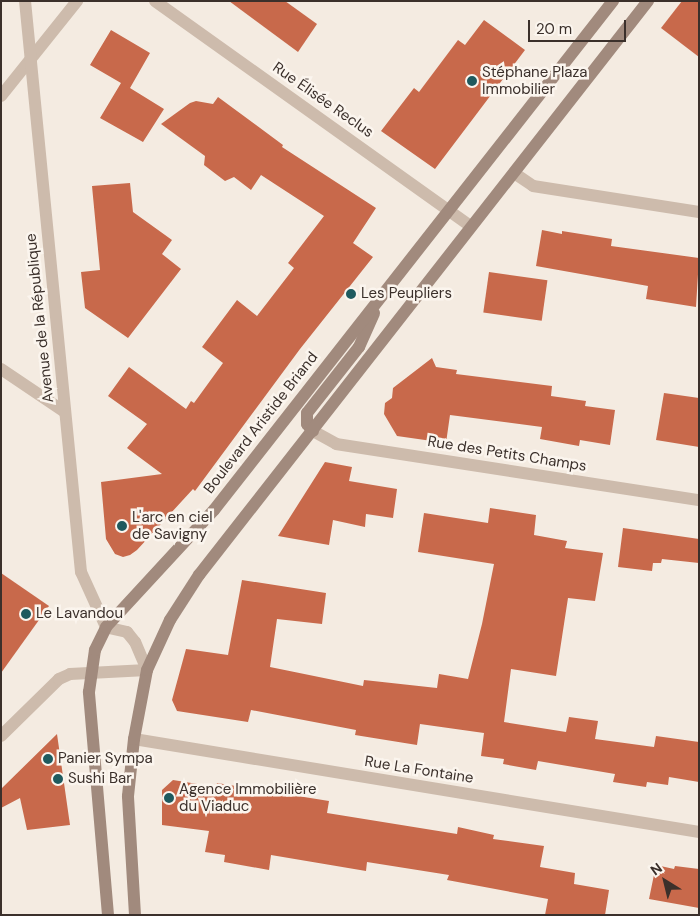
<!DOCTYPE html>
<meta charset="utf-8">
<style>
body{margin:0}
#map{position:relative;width:700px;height:916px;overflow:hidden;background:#f4ebe1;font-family:"DM Sans",sans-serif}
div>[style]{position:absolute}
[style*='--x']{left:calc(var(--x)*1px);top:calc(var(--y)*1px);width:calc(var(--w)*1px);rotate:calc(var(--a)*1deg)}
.building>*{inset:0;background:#c8694b;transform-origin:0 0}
.minor>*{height:12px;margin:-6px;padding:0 6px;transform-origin:6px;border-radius:6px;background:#cdbbac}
.secondary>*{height:12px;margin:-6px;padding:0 6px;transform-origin:6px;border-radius:6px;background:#a18a7d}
.dots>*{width:14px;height:14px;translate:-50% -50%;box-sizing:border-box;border:2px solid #fbf5ee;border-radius:50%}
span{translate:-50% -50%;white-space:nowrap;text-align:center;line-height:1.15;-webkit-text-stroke:5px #fbf5ee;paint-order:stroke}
.poi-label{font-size:15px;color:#3b302b}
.left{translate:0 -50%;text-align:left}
.street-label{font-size:15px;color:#3b302b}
.frame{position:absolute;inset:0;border:2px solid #3b302b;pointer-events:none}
.north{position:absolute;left:640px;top:856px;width:50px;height:50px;-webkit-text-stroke:4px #fbf5ee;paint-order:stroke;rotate:324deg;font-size:14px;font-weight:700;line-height:20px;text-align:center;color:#3b302b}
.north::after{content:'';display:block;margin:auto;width:18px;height:22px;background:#3b302b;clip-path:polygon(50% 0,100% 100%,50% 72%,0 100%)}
.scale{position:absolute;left:528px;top:20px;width:98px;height:22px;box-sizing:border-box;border:2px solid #3b302b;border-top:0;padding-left:6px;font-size:15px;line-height:18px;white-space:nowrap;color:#3b302b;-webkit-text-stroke:4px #fbf5ee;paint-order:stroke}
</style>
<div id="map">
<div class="building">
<div style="clip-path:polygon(229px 1px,285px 1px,317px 24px,298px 52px)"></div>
<div style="clip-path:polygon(682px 1px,699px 1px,699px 57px,661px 28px)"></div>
<div style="clip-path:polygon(484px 20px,525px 50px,435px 169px,381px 131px,414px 88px,419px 92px,458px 40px,465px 45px)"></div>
<div style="clip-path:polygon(111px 30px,150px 53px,130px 88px,164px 109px,143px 142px,100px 118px,121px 83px,90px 65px)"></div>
<div style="clip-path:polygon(218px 97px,283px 145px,282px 147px,376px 208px,353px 243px,373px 257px,300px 349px,195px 491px,193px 489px,137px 550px,130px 555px,123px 557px,115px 554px,106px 539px,101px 482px,162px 474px,127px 448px,147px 424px,108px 396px,129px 367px,186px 409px,191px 401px,194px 403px,223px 363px,202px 347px,237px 300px,257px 316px,294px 268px,288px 263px,324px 216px,261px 175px,251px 190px,234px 177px,225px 181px,204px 165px,205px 156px,161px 124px,190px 103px,196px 101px,213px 104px)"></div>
<div style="clip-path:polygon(130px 183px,133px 212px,172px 240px,162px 254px,181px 269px,128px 338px,85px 308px,81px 272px,100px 270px,92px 186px)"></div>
<div style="clip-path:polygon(542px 230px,562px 234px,562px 231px,612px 239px,611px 246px,699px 258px,696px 307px,646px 299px,648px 286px,536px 266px)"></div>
<div style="left:489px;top:272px;width:59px;height:41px;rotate:8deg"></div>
<div style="clip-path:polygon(432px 358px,436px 367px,457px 370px,456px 374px,552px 386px,551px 396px,586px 401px,585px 406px,615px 410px,610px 445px,580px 440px,579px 446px,540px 439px,542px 427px,450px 415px,446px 443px,397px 436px,384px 414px,385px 403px,392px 398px,393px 388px)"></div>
<div style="clip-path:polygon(664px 393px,699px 398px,699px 447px,656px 440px)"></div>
<div style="clip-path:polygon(325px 462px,352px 467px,349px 481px,397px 489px,393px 518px,366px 514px,365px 527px,333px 520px,329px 545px,278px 536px)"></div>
<div style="clip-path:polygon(490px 508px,536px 515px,534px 535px,567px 541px,565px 548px,603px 553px,595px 601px,568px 598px,556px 676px,511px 669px,504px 722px,566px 732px,569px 717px,598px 721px,595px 739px,654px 747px,656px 736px,699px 742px,699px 782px,669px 777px,668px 785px,647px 782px,646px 787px,613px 782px,615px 774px,538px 761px,536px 770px,503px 764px,504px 759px,481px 756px,484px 733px,420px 724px,417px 745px,355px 735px,356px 730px,251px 710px,248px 722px,177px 711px,172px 700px,186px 649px,228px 655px,242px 580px,326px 593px,322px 624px,277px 619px,270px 667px,363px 686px,364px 680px,437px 688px,439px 674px,468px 679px,482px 624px,494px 564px,418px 552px,424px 513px,488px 523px)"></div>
<div style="clip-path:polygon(623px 528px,699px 539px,699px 563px,662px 559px,661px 563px,653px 563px,652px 571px,618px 567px)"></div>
<div style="clip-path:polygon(1px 573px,49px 606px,1px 673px)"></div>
<div style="clip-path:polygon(57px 734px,70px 825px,27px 830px,20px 798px,1px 808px,1px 789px)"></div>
<div style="clip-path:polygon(173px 780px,216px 787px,217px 783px,329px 801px,327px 813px,457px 834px,458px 827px,494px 835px,493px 839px,544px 846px,540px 867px,575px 873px,574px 884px,609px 890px,605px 915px,545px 915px,548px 899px,447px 880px,449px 875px,367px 862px,366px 871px,271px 855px,269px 870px,224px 862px,225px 855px,205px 852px,209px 831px,162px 825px,162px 790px)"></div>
<div style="clip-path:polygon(656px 865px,674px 869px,675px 866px,699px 869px,699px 908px,649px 899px)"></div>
</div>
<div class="minor">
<div style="--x:155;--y:1;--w:388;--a:35.5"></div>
<div style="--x:1;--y:96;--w:122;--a:-51.3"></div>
<div style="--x:514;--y:173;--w:23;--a:34"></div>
<div style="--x:533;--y:186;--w:168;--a:8.9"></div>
<div style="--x:1;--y:369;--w:77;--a:33.9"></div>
<div style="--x:313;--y:431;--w:26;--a:29"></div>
<div style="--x:336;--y:444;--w:367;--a:8.8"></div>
<div style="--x:1;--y:736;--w:81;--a:-44.5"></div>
<div style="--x:59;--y:679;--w:12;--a:-24"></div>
<div style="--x:70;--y:674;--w:77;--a:-3"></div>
<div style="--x:147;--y:670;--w:30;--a:-113"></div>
<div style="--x:135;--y:642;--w:13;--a:-129"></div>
<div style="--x:127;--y:632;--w:22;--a:-167"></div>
<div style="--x:106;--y:627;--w:60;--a:-114.4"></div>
<div style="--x:81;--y:572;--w:574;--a:-95.6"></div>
<div style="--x:134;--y:739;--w:573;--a:9.35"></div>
</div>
<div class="secondary">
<div style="--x:313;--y:431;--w:9;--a:-131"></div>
<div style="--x:307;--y:424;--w:11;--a:-90"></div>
<div style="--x:307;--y:413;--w:84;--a:-51.8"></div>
<div style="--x:359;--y:347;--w:37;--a:-66"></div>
<div style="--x:108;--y:915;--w:224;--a:-94.9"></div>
<div style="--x:89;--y:692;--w:42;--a:-81.9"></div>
<div style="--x:95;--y:650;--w:25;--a:-64"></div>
<div style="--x:106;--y:627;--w:159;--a:-47.3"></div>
<div style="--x:214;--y:510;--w:647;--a:-51.91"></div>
<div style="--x:135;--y:915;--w:119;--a:-93.4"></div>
<div style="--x:128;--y:796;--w:57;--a:-84"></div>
<div style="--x:134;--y:739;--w:70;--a:-79.3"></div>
<div style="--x:147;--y:670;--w:55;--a:-65.3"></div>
<div style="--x:170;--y:620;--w:54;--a:-57.2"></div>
<div style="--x:199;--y:575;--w:729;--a:-51.97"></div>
</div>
<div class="dots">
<div style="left:472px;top:81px;background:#1f5a5e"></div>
<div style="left:351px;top:294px;background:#1f5a5e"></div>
<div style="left:122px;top:526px;background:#1f5a5e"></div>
<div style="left:26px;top:614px;background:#1f5a5e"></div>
<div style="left:48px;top:759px;background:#1f5a5e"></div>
<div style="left:58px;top:779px;background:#1f5a5e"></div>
<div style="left:169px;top:798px;background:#1f5a5e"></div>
</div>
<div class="poi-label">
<span class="left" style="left:482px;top:81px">Stéphane Plaza<br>Immobilier</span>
<span class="left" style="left:361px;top:294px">Les Peupliers</span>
<span class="left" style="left:132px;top:526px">L'arc en ciel<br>de Savigny</span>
<span class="left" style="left:36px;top:614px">Le Lavandou</span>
<span class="left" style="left:58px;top:759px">Panier Sympa</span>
<span class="left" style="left:68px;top:779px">Sushi Bar</span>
<span class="left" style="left:179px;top:798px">Agence Immobilière<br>du Viaduc</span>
</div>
<div class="street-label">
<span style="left:323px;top:100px;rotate:35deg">Rue Élisée Reclus</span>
<span style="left:40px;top:318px;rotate:-96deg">Avenue de la République</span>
<span style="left:261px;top:423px;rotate:-52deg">Boulevard Aristide Briand</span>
<span style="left:507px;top:454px;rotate:9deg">Rue des Petits Champs</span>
<span style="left:419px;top:770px;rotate:9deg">Rue La Fontaine</span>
</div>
<div class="frame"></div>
<div class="north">N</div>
<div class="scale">20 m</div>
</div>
